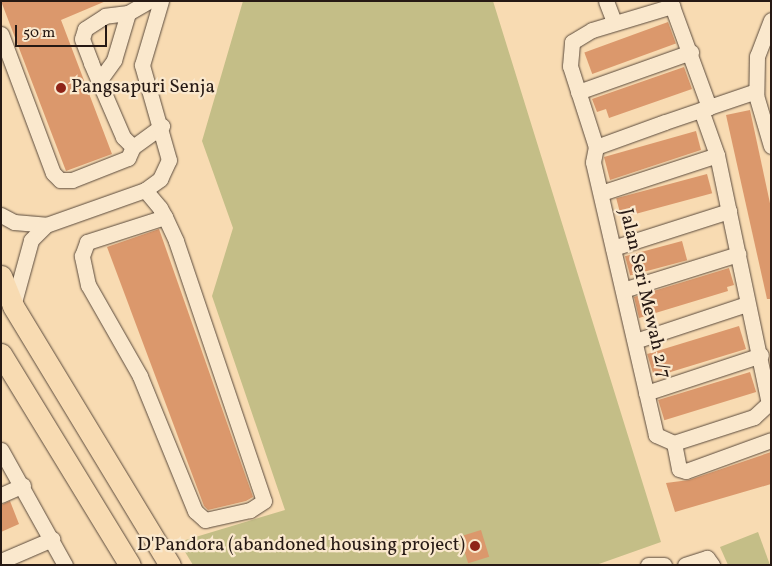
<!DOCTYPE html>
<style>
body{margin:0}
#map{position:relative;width:772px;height:566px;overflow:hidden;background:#f8dbb2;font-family:Vollkorn,serif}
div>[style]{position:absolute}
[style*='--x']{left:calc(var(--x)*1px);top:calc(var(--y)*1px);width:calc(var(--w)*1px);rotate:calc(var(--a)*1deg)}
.green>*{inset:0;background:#c4be87}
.building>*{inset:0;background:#db986c;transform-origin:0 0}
.roads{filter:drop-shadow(0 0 1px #5a4a3c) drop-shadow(0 0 1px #5a4a3c)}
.minor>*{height:15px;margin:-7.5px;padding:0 7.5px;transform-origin:7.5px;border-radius:7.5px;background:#fae8cd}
.highway>*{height:21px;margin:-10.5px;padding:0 10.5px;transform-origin:10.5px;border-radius:10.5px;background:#f8dbb2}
.dots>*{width:14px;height:14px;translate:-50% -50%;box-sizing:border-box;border:2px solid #fae8cd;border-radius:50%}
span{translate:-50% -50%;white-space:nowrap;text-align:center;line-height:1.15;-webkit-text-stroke:4.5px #fae8cd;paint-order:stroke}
.poi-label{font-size:19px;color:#261914}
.left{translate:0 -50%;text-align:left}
.right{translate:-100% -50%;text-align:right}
.street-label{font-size:19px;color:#261914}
.frame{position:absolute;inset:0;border:2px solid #261914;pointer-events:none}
.scale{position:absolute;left:15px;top:25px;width:92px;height:22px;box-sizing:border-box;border:2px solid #261914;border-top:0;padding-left:6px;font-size:15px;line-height:18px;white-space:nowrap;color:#261914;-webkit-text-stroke:4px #fae8cd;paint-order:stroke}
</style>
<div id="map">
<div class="green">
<div style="clip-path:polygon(243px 1px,493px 1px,661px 542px,596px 565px,193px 565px,179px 542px,285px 510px,212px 296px,233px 228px,202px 141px)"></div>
<div style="clip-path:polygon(758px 532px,770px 565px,728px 565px,720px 547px)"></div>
</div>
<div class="building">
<div style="clip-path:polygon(1px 1px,106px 1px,61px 20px,112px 154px,66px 171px)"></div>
<div style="left:668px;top:22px;width:23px;height:89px;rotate:70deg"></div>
<div style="clip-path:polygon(684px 67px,692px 89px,609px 118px,606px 109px,597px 112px,592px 99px)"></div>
<div style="clip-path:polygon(750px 110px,771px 208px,771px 299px,767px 299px,726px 115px)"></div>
<div style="clip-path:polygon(696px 131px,701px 150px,610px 180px,604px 157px)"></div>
<div style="left:707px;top:174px;width:20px;height:94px;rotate:75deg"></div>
<div style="clip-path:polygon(159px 229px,253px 497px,246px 501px,208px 510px,204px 506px,107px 247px)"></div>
<div style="left:682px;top:241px;width:20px;height:59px;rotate:75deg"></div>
<div style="clip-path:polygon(729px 268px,734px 285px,727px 287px,728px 291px,639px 318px,634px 297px)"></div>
<div style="left:739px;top:326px;width:24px;height:96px;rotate:73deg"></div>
<div style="left:750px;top:372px;width:21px;height:96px;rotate:73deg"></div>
<div style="clip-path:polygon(771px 452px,771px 484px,675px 512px,666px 483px,689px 480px)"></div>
<div style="clip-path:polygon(10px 501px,19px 524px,1px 532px,1px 505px)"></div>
<div style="left:481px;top:530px;width:28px;height:22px;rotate:73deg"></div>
</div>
<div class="roads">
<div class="minor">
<div style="--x:606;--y:1;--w:22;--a:69"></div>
<div style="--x:128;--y:13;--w:24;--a:-30"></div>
<div style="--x:771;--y:20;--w:39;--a:111"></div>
<div style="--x:757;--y:56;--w:39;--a:91"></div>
<div style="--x:756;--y:95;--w:53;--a:73.6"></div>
<div style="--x:1;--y:34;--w:148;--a:69.5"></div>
<div style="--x:53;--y:173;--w:10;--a:45"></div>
<div style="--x:60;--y:180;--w:12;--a:0"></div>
<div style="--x:72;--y:180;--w:60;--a:-21.4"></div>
<div style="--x:128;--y:158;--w:12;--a:-66"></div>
<div style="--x:133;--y:147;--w:36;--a:-36"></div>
<div style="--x:99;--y:81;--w:26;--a:-54"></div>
<div style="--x:114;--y:60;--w:49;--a:-73.4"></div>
<div style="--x:128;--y:13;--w:23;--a:173"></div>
<div style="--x:105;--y:16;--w:24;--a:147"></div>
<div style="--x:85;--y:29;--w:10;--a:107"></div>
<div style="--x:82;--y:39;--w:26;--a:69"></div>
<div style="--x:91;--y:63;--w:81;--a:66.6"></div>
<div style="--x:123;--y:137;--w:14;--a:45"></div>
<div style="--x:578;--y:92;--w:120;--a:-19.5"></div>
<div style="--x:701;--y:110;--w:48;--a:70.4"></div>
<div style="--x:717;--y:155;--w:253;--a:78.2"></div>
<div style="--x:769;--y:403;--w:21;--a:137"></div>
<div style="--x:754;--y:417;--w:84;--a:162"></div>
<div style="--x:674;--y:443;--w:20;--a:-156"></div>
<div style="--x:656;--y:435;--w:280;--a:-103"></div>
<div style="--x:593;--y:162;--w:15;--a:-79"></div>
<div style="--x:596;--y:147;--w:73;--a:-19.9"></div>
<div style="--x:665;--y:122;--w:96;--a:-18.8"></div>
<div style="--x:596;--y:147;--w:85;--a:-107.8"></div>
<div style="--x:570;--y:66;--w:24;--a:-85"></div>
<div style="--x:572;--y:42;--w:23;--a:-31"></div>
<div style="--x:592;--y:30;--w:84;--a:-16.7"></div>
<div style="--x:672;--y:6;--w:108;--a:69.9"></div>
<div style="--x:145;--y:190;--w:23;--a:50"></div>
<div style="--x:160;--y:208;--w:10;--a:61"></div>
<div style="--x:165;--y:217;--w:26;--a:65"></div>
<div style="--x:176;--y:241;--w:274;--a:71.3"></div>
<div style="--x:264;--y:501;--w:17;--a:147"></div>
<div style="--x:250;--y:510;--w:46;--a:167.5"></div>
<div style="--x:205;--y:520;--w:13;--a:-138"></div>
<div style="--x:195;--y:511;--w:146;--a:-112.2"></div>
<div style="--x:140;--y:376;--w:105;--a:-119.7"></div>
<div style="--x:88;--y:285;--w:30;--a:-102"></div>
<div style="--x:82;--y:256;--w:15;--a:-70"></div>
<div style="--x:87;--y:242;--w:82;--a:-17.8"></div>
<div style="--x:601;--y:193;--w:122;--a:-18.1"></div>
<div style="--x:1;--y:215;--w:15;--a:28"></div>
<div style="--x:14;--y:222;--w:32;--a:5"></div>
<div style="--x:46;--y:225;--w:105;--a:-19.5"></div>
<div style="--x:145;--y:190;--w:19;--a:-36"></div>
<div style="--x:160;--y:179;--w:21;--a:-65"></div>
<div style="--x:169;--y:160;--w:99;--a:-105.9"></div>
<div style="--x:142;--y:65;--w:67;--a:-73.5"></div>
<div style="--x:613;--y:248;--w:122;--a:-17.7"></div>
<div style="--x:623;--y:290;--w:121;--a:-17.4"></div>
<div style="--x:13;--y:306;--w:68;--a:-74.7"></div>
<div style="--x:31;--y:240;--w:21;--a:-45"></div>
<div style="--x:635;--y:341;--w:118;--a:-18.3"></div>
<div style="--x:646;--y:393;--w:121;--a:-18.3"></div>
<div style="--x:674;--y:443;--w:26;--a:79"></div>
<div style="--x:679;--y:469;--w:7;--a:16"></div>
<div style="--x:686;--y:471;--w:90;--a:-20"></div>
<div style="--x:1;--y:450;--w:132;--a:60.9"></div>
<div style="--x:1;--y:495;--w:24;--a:-24"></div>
<div style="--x:1;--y:561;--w:56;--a:-23.3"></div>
<div style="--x:648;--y:565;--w:16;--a:0"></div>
<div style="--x:685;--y:565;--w:23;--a:-18"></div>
<div style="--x:707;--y:558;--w:9;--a:54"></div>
</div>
<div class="highway">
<div style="--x:1;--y:276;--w:32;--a:68"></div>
<div style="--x:13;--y:306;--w:303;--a:58.8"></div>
<div style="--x:1;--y:354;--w:247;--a:58.6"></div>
</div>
</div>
<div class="dots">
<div style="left:61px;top:88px;background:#8f2418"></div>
<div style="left:475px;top:546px;background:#8f2418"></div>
</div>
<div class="poi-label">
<span class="left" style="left:71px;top:88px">Pangsapuri Senja</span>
<span class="right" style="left:465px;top:546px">D'Pandora (abandoned housing project)</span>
</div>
<div class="street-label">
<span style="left:644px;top:294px;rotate:77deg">Jalan Seri Mewah 2/7</span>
</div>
<div class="frame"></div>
<div class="scale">50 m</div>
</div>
